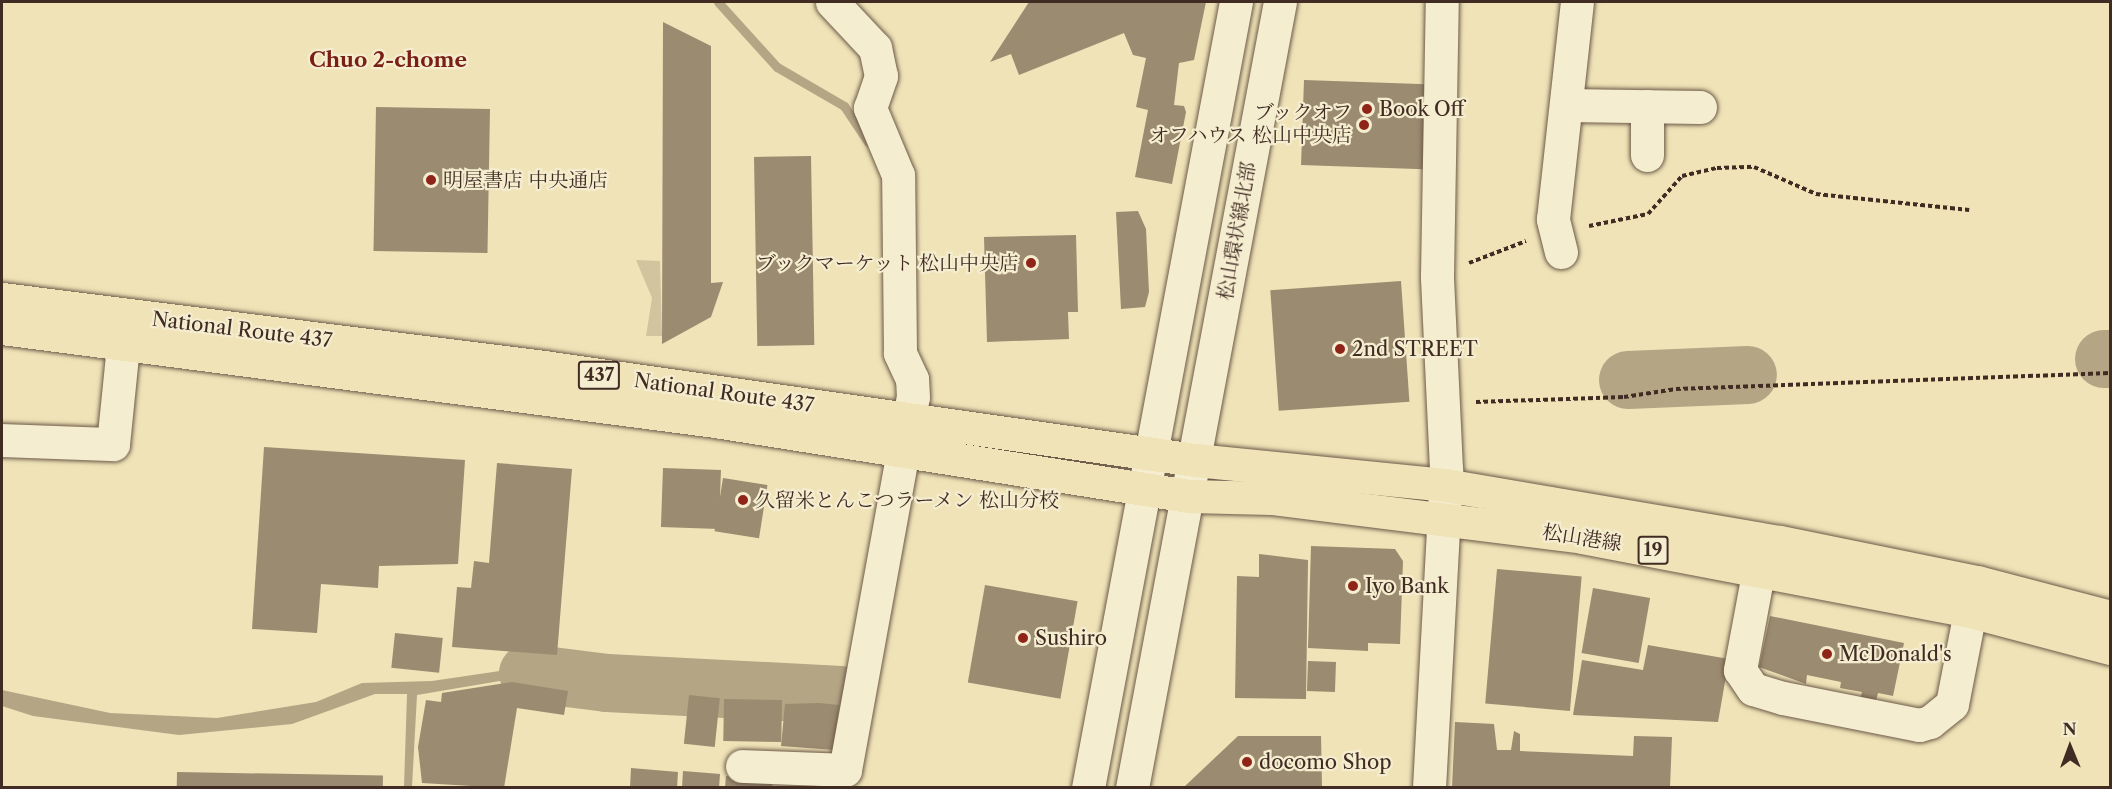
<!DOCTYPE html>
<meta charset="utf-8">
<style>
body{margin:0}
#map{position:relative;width:2112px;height:789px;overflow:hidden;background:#efe3b7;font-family:"Libre Caslon Text","Noto Serif JP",serif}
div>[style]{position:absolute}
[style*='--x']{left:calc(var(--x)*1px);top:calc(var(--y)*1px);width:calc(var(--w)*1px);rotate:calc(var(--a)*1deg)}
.green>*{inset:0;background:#d1c49e}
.water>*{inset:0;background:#b4a585}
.stream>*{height:9px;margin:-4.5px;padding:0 4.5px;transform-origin:4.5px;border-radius:4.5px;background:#b4a585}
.river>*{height:58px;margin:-29px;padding:0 29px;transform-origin:29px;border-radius:29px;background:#b4a585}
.building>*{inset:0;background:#9b8b70;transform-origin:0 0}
.path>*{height:4px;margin-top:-2px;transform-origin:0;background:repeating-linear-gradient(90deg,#412c24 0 4.5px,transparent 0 7.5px)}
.roads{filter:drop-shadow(0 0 2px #6c5a49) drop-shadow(0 0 2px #6c5a49)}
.minor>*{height:33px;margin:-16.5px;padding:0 16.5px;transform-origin:16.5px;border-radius:16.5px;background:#f5edd0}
.major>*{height:33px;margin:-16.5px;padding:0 16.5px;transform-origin:16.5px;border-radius:16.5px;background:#efe3b7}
.highway>*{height:33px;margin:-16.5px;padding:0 16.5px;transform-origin:16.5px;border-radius:16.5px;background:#efe3b7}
.dots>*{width:16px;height:16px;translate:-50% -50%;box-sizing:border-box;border:3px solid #f5edd0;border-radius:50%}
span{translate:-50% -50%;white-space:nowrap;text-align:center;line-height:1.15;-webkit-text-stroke:4.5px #f5edd0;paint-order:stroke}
.shield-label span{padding:2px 4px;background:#f5edd0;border:2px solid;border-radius:4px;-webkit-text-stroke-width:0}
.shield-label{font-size:18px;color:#412c24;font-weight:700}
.poi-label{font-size:20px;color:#412c24}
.left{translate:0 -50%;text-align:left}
.right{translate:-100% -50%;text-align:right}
.street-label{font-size:20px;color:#412c24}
.neighbourhood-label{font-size:21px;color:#7a1f14;font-weight:700}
.frame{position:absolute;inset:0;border:3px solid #412c24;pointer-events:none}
.north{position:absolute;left:2040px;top:717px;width:60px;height:60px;-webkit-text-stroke:4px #f5edd0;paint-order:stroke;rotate:359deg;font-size:16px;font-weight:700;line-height:24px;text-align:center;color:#412c24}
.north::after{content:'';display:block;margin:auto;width:21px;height:27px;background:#412c24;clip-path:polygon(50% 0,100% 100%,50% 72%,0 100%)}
</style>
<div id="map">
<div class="green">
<div style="clip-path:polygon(636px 260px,660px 261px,662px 336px,646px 336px,652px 298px)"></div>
</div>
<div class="water">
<div style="clip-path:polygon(527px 667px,561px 667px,608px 677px,605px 690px,512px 679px,417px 695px,412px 787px,404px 787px,407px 694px,375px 694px,292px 724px,179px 735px,33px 716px,2px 706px,2px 690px,110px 713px,217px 718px,316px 702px,362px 683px,432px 681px)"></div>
</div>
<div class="stream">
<div style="--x:718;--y:2;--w:88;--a:47.8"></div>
<div style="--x:777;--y:67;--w:78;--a:30.2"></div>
<div style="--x:844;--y:106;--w:43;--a:56.3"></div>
</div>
<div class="river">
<div style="--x:2104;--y:359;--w:6;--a:0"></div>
<div style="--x:1628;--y:380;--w:120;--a:-2.4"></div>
<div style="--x:528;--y:673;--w:80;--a:7.2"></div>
<div style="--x:607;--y:683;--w:234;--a:2.9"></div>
</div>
<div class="building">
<div style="clip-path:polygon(1029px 2px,1206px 2px,1194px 60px,1179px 63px,1174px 105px,1184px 106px,1186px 112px,1172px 184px,1135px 177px,1148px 110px,1136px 107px,1146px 58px,1133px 55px,1124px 33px,1019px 75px,1011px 54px,990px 62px)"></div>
<div style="clip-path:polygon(663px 22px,711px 46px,711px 283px,723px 282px,711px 317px,662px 344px)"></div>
<div style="left:1304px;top:80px;width:123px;height:85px;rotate:2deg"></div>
<div style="left:376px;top:107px;width:114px;height:144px;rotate:1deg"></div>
<div style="left:811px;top:156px;width:189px;height:57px;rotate:89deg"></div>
<div style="clip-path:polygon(1138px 211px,1146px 229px,1149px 292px,1145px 307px,1121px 309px,1116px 212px)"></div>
<div style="clip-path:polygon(1076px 235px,1078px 312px,1068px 312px,1069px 339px,987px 342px,984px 237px)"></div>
<div style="left:1401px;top:281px;width:121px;height:131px;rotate:86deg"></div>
<div style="clip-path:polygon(264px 447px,465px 460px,458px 564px,379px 566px,378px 588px,321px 584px,317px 633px,252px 629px)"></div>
<div style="clip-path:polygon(497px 463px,572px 469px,557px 655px,452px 647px,457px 587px,471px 588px,474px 561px,489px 563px)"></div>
<div style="left:663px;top:468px;width:58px;height:59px;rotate:2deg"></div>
<div style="left:723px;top:478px;width:45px;height:54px;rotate:9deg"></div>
<div style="clip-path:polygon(1311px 546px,1395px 549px,1403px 561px,1400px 644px,1368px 643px,1368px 651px,1308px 648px)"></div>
<div style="clip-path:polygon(1259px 554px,1308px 560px,1306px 699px,1235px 698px,1237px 576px,1259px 577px)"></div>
<div style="left:1497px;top:569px;width:85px;height:135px;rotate:5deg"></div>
<div style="left:985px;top:585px;width:94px;height:99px;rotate:10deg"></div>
<div style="left:1593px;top:588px;width:58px;height:66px;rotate:10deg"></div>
<div style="clip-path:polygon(1770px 616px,1904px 643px,1893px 696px,1878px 693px,1875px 705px,1859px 702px,1862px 692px,1840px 688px,1841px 682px,1807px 675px,1806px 684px,1759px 667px)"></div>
<div style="left:395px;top:633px;width:48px;height:35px;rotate:6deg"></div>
<div style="clip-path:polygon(1648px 645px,1729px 659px,1718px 722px,1573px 715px,1582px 660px,1643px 670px)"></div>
<div style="left:1308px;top:661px;width:28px;height:30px;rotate:2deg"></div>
<div style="clip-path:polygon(512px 682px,568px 691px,564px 715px,517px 708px,504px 788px,422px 783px,418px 747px,426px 700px,441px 702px,442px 693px)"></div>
<div style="left:689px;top:695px;width:31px;height:49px;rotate:6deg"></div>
<div style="left:724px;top:699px;width:58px;height:42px;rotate:1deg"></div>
<div style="clip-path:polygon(819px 703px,839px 705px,834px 750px,781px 746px,785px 704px)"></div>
<div style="clip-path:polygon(1455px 722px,1494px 724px,1497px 750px,1511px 750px,1514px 731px,1520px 734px,1520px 751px,1633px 756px,1634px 736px,1672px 737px,1670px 788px,1452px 788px)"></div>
<div style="clip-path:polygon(1238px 736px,1321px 736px,1322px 787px,1184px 787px)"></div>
<div style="clip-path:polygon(631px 768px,678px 772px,677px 788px,630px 788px)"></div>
<div style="clip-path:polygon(683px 771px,720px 774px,719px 788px,682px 788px)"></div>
<div style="left:177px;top:772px;width:206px;height:16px;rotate:1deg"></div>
<div style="clip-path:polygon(726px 776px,773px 779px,772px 788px,725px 788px)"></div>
</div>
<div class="path">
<div style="--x:1589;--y:226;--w:60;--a:-11.5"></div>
<div style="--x:1648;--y:214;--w:51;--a:-48.2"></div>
<div style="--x:1682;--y:176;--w:36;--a:-13"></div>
<div style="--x:1717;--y:168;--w:37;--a:-2"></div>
<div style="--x:1754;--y:167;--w:68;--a:23.5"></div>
<div style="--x:1816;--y:194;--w:154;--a:6"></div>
<div style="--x:1469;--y:263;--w:61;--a:-21.1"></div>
<div style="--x:1476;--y:402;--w:148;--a:-1.9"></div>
<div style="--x:1624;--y:397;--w:53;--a:-8.7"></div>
<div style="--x:1676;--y:389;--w:434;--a:-2.1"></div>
</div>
<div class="roads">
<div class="minor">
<div style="--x:1566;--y:105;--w:134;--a:0.9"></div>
<div style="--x:1647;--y:106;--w:49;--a:90"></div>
<div style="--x:1561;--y:252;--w:34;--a:-104"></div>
<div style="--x:1553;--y:219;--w:218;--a:-83.7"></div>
<div style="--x:2;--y:440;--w:111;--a:2.1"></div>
<div style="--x:113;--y:444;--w:129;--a:-84.2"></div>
<div style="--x:1759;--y:568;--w:104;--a:100.6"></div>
<div style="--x:1740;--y:670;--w:23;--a:56"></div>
<div style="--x:1753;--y:689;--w:31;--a:17"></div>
<div style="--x:1783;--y:698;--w:139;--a:11.2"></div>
<div style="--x:1919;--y:725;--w:11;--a:-15"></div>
<div style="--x:1930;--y:722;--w:28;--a:-39"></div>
<div style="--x:1952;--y:704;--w:95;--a:-79"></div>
<div style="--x:742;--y:766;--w:103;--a:2.2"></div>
<div style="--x:845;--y:770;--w:379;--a:-79.7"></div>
<div style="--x:913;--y:397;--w:18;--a:-93"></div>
<div style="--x:912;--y:379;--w:29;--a:-115"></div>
<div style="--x:900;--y:353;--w:178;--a:-90.6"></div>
<div style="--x:898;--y:175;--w:73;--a:-112.7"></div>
<div style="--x:870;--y:108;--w:34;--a:-71"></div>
<div style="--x:881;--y:76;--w:29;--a:-102"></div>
<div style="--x:875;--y:48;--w:63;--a:-133.1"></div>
<div style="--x:1088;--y:788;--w:800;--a:-79.34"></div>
<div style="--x:1132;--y:788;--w:800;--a:-79.34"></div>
<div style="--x:1429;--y:788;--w:319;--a:-86.9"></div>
<div style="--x:1446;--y:469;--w:194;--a:-92.7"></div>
<div style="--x:1437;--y:275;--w:273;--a:-89"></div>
</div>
<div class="major">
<div style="--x:1195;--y:460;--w:251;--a:5.7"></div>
<div style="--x:1445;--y:485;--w:340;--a:9.7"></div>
<div style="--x:1780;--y:542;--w:201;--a:11.5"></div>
<div style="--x:1977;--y:582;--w:138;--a:14.7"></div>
<div style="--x:1189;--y:496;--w:82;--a:1.4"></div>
<div style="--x:1271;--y:498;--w:313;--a:7.1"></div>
<div style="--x:1582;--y:537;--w:395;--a:10.8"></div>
<div style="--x:1970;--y:611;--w:145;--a:14.8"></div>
</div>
<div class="highway">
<div style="--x:2;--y:299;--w:546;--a:7.15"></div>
<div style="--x:544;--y:367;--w:658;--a:8.13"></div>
<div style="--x:2;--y:328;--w:719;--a:7.43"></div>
<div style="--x:715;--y:421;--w:480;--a:9"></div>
</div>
</div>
<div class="dots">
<div style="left:1367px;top:109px;background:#8f2418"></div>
<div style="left:1364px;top:125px;background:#8f2418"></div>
<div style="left:431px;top:180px;background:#8f2418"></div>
<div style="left:1031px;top:263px;background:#8f2418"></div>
<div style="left:1340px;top:349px;background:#8f2418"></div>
<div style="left:743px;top:500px;background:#8f2418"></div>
<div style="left:1353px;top:586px;background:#8f2418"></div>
<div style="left:1023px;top:638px;background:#8f2418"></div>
<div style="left:1827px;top:654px;background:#8f2418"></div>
<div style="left:1247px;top:762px;background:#8f2418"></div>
</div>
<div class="shield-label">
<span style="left:599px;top:375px">437</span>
<span style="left:1653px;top:550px">19</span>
</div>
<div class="poi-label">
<span class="left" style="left:1379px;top:109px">Book Off</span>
<span class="right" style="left:1352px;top:124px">ブックオフ<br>オフハウス 松山中央店</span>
<span class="left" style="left:443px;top:180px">明屋書店 中央通店</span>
<span class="right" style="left:1019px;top:263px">ブックマーケット 松山中央店</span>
<span class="left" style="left:1352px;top:349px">2nd STREET</span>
<span class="left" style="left:755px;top:500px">久留米とんこつラーメン 松山分校</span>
<span class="left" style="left:1365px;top:586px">Iyo Bank</span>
<span class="left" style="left:1035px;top:638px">Sushiro</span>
<span class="left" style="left:1839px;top:654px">McDonald's</span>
<span class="left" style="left:1259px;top:762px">docomo Shop</span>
</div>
<div class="street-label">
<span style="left:1237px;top:231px;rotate:-80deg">松山環状線北部</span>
<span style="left:242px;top:330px;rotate:7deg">National Route 437</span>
<span style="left:724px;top:393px;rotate:8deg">National Route 437</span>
<span style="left:1582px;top:538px;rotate:9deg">松山港線</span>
</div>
<div class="neighbourhood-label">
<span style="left:388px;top:60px">Chuo 2-chome</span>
</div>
<div class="frame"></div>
<div class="north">N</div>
</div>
